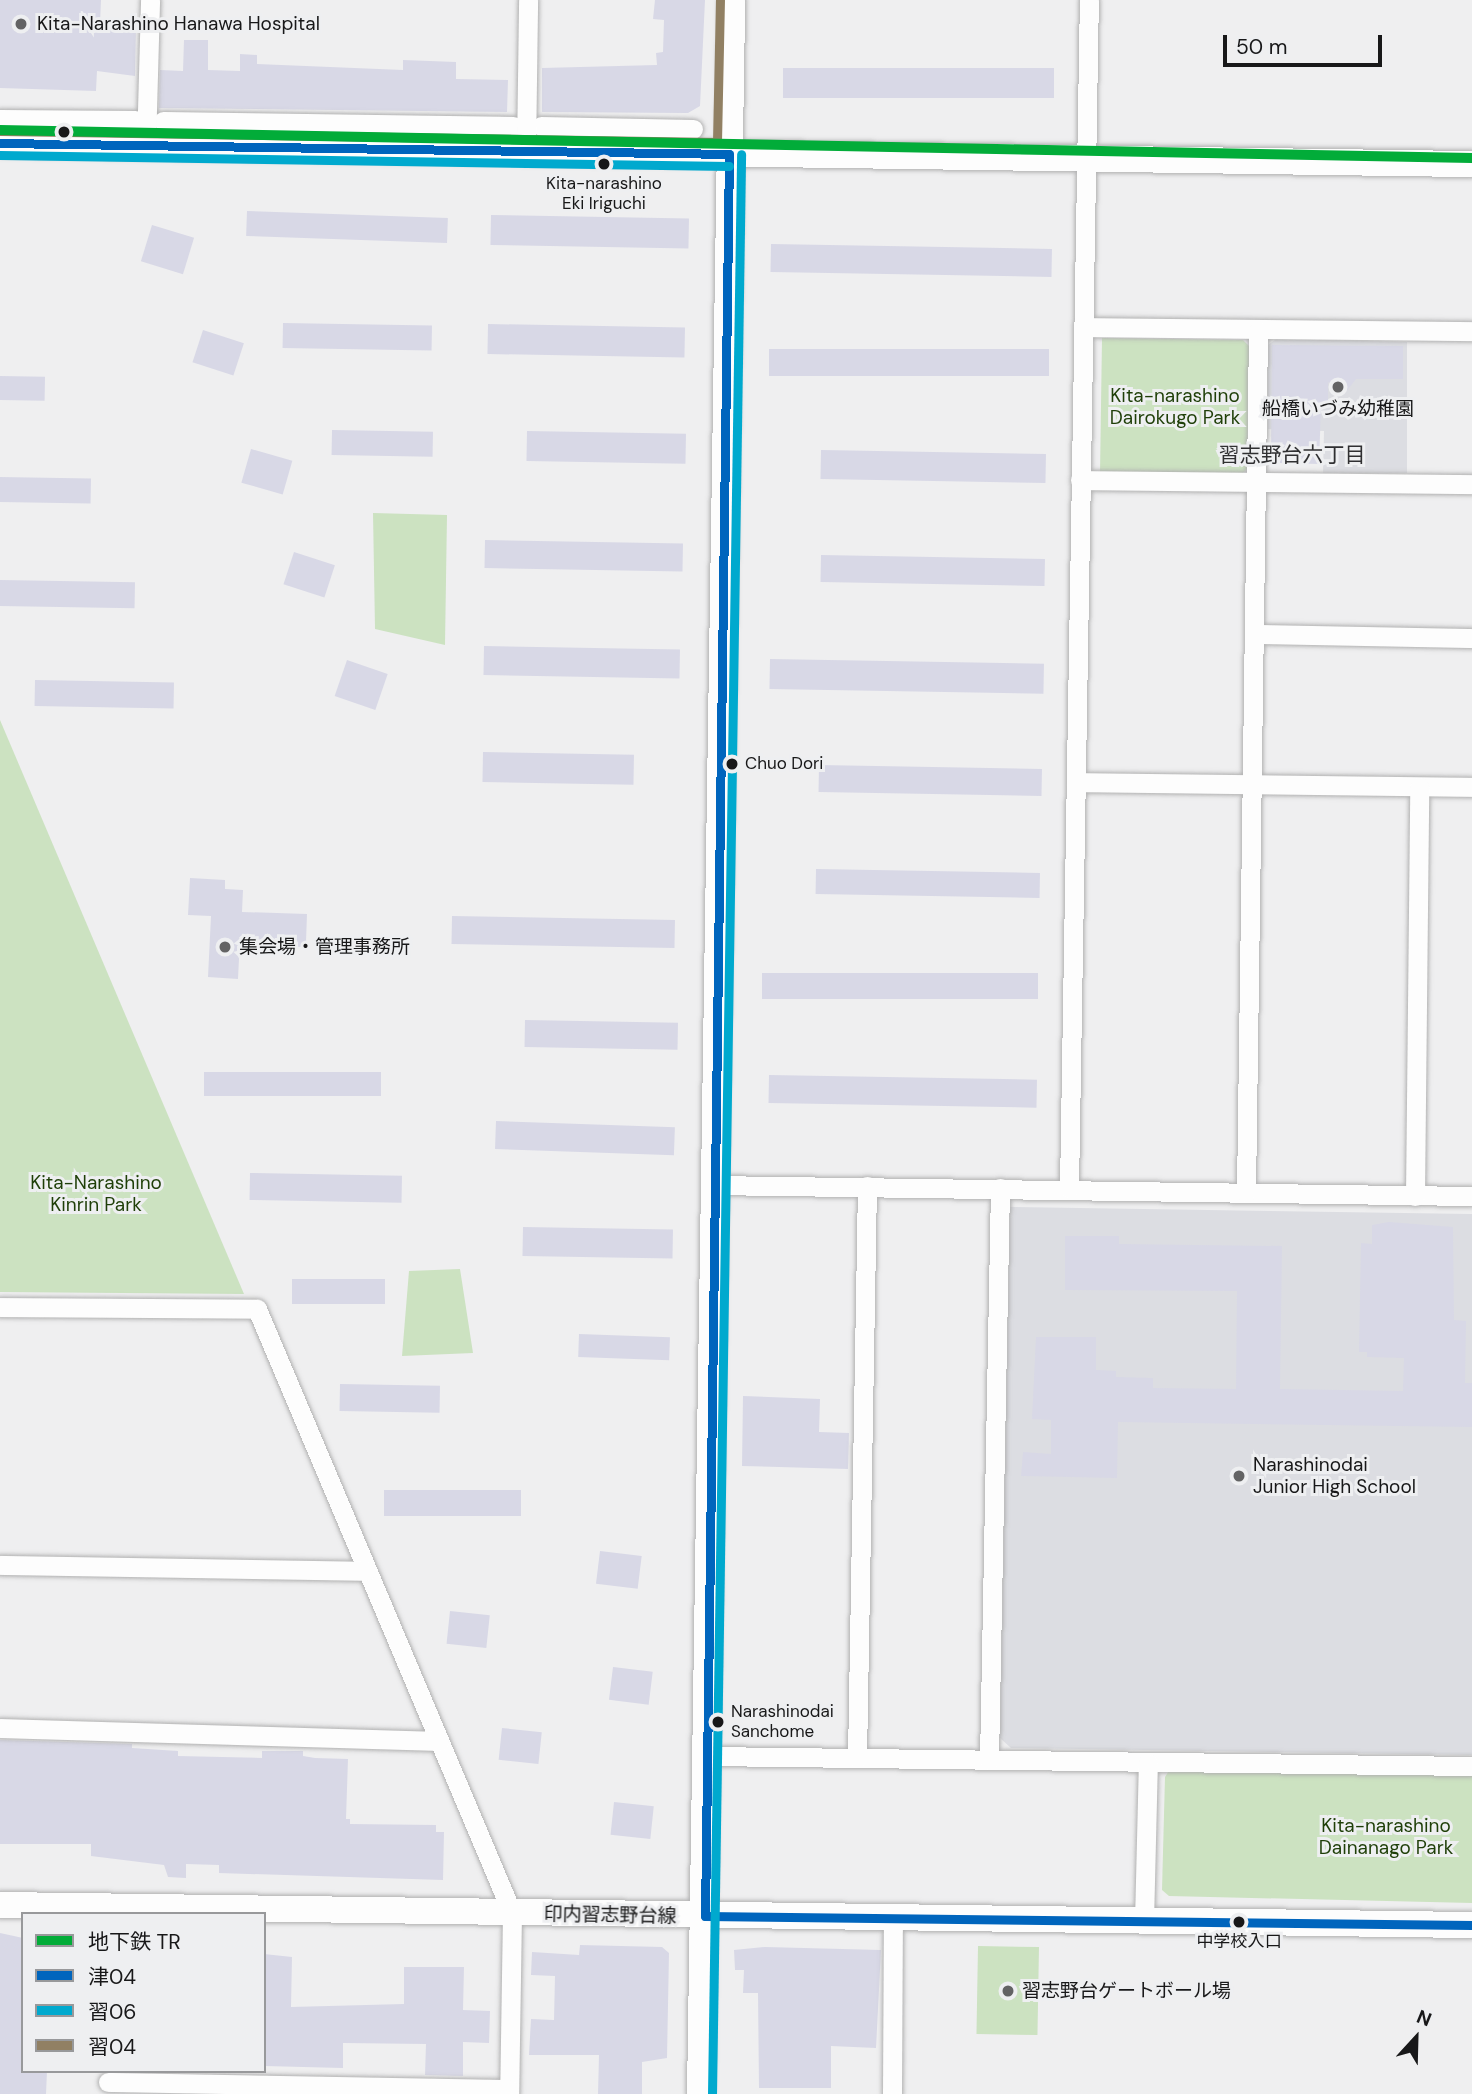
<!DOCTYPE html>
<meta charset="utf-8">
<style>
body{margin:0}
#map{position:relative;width:1472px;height:2094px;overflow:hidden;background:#efeff0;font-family:"DM Sans","Noto Sans JP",sans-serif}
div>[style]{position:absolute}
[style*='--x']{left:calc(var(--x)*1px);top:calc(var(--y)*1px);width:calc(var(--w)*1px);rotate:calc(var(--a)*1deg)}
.built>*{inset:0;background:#dcdde2}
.green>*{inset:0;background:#cce2c1;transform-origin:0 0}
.building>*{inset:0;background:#d8d8e6;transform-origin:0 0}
.roads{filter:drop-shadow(0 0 2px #b1b1b1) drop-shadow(0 0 2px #b1b1b1)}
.street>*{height:19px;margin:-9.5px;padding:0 9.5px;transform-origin:9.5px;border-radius:9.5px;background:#fdfdfd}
.secondary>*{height:26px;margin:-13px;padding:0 13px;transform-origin:13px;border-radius:13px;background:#fdfdfd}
.bus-1>*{height:9px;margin:-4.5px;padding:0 4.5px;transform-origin:4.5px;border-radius:4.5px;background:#0065bd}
.bus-2>*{height:9px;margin:-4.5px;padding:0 4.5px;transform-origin:4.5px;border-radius:4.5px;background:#00a9ce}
.bus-3>*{height:9px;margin:-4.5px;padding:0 4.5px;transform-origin:4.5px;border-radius:4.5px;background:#918063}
.metro-1>*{height:10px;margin:-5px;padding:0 5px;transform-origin:5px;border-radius:5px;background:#02ac39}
.dots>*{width:19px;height:19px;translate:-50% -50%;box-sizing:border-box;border:4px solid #eeeff1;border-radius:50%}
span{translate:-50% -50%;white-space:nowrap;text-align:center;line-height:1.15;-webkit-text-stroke:6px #eeeff1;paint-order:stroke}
.bus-label{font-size:17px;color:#181819}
.left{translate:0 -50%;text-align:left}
.poi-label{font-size:19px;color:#181819}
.park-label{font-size:19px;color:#1f3f08}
.street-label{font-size:19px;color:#181819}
.neighbourhood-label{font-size:21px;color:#303032}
.legend{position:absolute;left:21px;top:1912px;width:245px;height:161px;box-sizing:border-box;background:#eeeff1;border:2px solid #98999b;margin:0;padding:9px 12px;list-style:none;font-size:21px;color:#181819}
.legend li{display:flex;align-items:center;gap:14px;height:35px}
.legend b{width:35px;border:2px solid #98999b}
.north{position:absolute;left:1381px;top:2003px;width:70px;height:70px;-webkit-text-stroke:5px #eeeff1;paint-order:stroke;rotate:22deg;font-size:19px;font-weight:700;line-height:28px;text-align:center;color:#181819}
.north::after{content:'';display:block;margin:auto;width:24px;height:32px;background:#181819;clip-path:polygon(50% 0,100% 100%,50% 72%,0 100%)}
.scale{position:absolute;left:1223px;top:35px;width:159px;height:32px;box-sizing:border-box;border:4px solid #181819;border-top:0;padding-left:9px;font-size:21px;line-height:24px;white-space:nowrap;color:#181819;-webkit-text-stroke:5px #eeeff1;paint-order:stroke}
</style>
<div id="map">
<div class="built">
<div style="clip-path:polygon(1276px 339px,1407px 342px,1407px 473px,1323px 473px,1324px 431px,1268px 429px,1268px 345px)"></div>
<div style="clip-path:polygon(1010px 1207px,1472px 1214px,1472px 1755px,1011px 1748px,1000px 1738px)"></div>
</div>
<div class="green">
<div style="clip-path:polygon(1102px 338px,1243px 340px,1250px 347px,1247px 469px,1241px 475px,1100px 474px)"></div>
<div style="clip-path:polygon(373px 513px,447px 515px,445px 645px,375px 629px)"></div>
<div style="clip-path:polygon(0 720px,244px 1294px,0 1292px)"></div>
<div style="clip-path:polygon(460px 1269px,473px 1353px,402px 1356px,409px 1271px)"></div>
<div style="clip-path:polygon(1170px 1769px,1472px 1775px,1472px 1903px,1169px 1896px,1162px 1890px,1165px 1777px)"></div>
<div style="left:978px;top:1946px;width:61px;height:88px;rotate:1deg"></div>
</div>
<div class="building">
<div style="clip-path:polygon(0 0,101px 0,100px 24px,136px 24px,135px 76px,97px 71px,96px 91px,0 88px)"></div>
<div style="clip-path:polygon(655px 0,705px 0,700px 106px,688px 113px,542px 112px,542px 68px,657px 65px,656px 53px,663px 52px,664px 20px,653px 19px)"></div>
<div style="clip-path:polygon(184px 40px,208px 40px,208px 70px,240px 71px,240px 54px,257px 55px,257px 64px,403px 70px,403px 60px,456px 62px,456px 79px,508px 80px,507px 112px,159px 108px,160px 70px,183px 71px)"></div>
<div style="left:783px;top:68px;width:271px;height:30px"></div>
<div style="left:247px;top:211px;width:201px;height:25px;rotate:2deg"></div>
<div style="left:491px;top:215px;width:198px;height:30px;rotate:1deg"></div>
<div style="left:152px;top:225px;width:44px;height:38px;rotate:17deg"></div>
<div style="left:771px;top:244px;width:281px;height:28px;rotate:1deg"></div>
<div style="left:283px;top:323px;width:149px;height:25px;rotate:1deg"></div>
<div style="left:488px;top:324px;width:197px;height:30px;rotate:1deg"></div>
<div style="left:203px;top:330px;width:43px;height:34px;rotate:18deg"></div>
<div style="clip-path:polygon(1272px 345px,1403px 346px,1403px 379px,1356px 379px,1345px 393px,1328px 382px,1328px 406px,1321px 406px,1319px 464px,1280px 463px,1280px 457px,1271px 456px)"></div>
<div style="left:769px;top:349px;width:280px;height:27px"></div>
<div style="left:0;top:376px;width:45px;height:24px;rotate:1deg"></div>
<div style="left:332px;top:430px;width:101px;height:25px;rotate:1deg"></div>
<div style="left:527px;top:431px;width:159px;height:30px;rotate:1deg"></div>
<div style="left:251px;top:449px;width:43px;height:35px;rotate:16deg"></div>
<div style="left:821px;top:450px;width:225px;height:29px;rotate:1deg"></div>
<div style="left:0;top:477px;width:91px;height:25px;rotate:1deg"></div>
<div style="left:485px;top:540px;width:198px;height:28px;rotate:1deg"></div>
<div style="left:294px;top:552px;width:43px;height:34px;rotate:18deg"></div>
<div style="left:821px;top:555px;width:224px;height:27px;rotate:1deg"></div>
<div style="left:0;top:580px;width:135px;height:26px;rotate:1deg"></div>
<div style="left:484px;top:646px;width:196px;height:29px;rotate:1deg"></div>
<div style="left:770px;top:659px;width:274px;height:30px;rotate:1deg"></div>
<div style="left:347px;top:660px;width:43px;height:38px;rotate:19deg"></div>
<div style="left:35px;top:680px;width:139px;height:26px;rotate:1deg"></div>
<div style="left:483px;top:752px;width:151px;height:30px;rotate:1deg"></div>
<div style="left:819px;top:765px;width:223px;height:27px;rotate:1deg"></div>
<div style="left:816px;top:869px;width:224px;height:25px;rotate:1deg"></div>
<div style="clip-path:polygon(190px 878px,225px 880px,225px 889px,243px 890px,242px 912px,307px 914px,306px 942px,302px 947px,284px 946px,285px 940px,240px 939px,238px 979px,208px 977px,211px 916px,188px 915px)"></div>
<div style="left:452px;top:916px;width:223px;height:28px;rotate:1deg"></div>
<div style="left:762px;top:973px;width:276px;height:26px"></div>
<div style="left:525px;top:1020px;width:153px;height:27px;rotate:1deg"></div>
<div style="left:204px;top:1072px;width:177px;height:24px"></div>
<div style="left:769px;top:1075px;width:268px;height:28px;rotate:1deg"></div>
<div style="left:496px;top:1121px;width:179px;height:28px;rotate:2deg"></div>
<div style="left:250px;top:1173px;width:152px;height:27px;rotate:1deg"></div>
<div style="clip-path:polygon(1389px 1222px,1453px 1227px,1454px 1320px,1466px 1321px,1465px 1383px,1472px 1383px,1472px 1427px,1118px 1422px,1117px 1478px,1021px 1476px,1023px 1452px,1051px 1454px,1051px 1420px,1032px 1419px,1036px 1337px,1096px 1337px,1096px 1370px,1116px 1371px,1116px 1377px,1153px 1378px,1153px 1388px,1236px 1389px,1237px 1291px,1065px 1290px,1065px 1236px,1119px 1236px,1119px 1244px,1282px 1246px,1280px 1389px,1403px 1391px,1404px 1358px,1367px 1357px,1367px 1352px,1359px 1352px,1361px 1243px,1372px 1244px,1372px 1225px)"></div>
<div style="left:523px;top:1227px;width:150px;height:29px;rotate:1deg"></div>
<div style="left:292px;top:1279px;width:93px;height:25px"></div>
<div style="left:579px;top:1334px;width:91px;height:23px;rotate:2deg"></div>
<div style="left:340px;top:1384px;width:100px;height:27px;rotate:1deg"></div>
<div style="clip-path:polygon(743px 1396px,820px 1399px,819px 1432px,849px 1433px,848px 1469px,742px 1466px)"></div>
<div style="left:384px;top:1490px;width:137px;height:26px"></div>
<div style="left:600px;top:1551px;width:42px;height:33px;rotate:7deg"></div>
<div style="left:450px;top:1611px;width:40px;height:33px;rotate:6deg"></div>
<div style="left:613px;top:1667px;width:40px;height:33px;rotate:7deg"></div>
<div style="left:502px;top:1728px;width:40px;height:32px;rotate:6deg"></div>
<div style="clip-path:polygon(0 1740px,132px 1744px,132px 1748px,178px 1751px,178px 1756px,262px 1758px,262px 1751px,303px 1751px,303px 1756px,315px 1758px,348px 1759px,346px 1819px,350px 1819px,350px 1824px,436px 1825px,436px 1832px,444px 1832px,443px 1880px,219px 1873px,219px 1865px,186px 1864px,186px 1878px,168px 1877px,164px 1865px,91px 1856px,91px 1844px,0 1844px)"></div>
<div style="left:614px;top:1802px;width:40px;height:33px;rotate:6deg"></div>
<div style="clip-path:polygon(0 1933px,23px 1938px,23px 2071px,47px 2071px,46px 2094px,0 2094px)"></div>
<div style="clip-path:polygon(580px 1945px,662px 1947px,669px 1953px,667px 2058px,642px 2062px,642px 2094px,598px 2094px,599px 2055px,529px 2055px,531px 2019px,554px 2020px,555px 1976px,531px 1975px,532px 1952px,579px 1955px)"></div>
<div style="clip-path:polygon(765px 1947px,881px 1950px,876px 2048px,831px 2046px,831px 2088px,759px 2088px,758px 1993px,743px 1993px,744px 1970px,735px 1970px,734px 1950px)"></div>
<div style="clip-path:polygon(264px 1954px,292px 1957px,291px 2007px,404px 2004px,404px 1967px,464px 1967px,463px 2010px,490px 2011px,489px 2043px,463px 2042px,463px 2076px,425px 2075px,426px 2044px,343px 2043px,343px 2068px,264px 2066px)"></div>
</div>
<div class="roads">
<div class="street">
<div style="--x:0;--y:119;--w:135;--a:0.4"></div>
<div style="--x:163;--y:121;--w:350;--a:0.8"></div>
<div style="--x:541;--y:126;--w:152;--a:1.1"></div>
<div style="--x:146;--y:146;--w:146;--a:-88.4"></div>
<div style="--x:526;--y:151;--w:151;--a:-89.2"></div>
<div style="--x:1084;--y:327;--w:388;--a:0.6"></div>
<div style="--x:1080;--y:480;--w:392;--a:0.6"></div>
<div style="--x:1256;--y:634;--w:216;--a:1.1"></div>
<div style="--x:1076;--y:782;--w:396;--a:0.7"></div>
<div style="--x:711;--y:1185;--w:761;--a:0.83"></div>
<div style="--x:1069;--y:1188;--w:1188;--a:-89.04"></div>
<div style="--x:1246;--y:1192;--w:861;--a:-89.2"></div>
<div style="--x:1415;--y:1196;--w:409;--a:-89.4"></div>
<div style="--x:0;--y:1307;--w:257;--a:0.4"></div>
<div style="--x:257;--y:1309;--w:656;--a:67.11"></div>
<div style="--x:512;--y:1913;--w:181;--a:90.9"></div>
<div style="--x:0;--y:1565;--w:366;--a:0.9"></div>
<div style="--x:0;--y:1728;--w:439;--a:1.7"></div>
<div style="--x:707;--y:1756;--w:765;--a:0.75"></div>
<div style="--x:857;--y:1758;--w:572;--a:-89"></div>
<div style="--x:989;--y:1760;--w:572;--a:-88.9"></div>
<div style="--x:1144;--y:1922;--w:159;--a:-88.6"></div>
<div style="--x:108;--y:2082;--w:401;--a:1"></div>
<div style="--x:892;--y:2094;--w:177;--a:-89.7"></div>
</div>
<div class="secondary">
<div style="--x:0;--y:143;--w:1472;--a:0.82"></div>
<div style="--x:0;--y:1905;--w:1472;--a:0.78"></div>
<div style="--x:700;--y:2094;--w:2094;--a:-89.12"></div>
</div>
</div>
<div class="bus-1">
<div style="--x:0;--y:143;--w:729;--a:0.86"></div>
<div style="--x:705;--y:1916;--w:1762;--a:-89.22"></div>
<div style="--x:705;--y:1916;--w:767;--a:0.67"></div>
</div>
<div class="bus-2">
<div style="--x:0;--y:155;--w:729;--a:0.86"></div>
<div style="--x:712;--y:2094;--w:1940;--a:-89.14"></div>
</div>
<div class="bus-3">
<div style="--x:0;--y:131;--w:717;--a:0.88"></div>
<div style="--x:717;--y:142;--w:142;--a:-88.8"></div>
</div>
<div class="metro-1">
<div style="--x:0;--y:130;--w:1472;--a:1.09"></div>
</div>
<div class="dots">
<div style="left:21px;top:24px;background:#636364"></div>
<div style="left:64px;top:132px;background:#181819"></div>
<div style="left:604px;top:164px;background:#181819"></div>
<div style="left:1338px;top:387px;background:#636364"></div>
<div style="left:732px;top:764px;background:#181819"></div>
<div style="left:225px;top:947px;background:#636364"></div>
<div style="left:1239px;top:1476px;background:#636364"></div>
<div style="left:718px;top:1722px;background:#181819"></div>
<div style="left:1239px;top:1922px;background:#181819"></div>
<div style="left:1008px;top:1991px;background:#636364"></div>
</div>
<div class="bus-label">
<span style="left:604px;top:194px">Kita-narashino<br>Eki Iriguchi</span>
<span class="left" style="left:745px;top:764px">Chuo Dori</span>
<span class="left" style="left:731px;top:1722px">Narashinodai<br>Sanchome</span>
<span style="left:1239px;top:1942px">中学校入口</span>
</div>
<div class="poi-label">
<span class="left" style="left:37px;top:24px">Kita-Narashino Hanawa Hospital</span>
<span style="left:1338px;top:409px">船橋いづみ幼稚園</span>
<span class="left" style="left:239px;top:947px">集会場・管理事務所</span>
<span class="left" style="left:1253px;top:1476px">Narashinodai<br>Junior High School</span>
<span class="left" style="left:1022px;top:1991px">習志野台ゲートボール場</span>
</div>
<div class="park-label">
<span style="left:1175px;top:407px">Kita-narashino<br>Dairokugo Park</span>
<span style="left:96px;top:1194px">Kita-Narashino<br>Kinrin Park</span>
<span style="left:1386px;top:1837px">Kita-narashino<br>Dainanago Park</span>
</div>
<div class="street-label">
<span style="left:610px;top:1915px;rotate:1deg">印内習志野台線</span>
</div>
<div class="neighbourhood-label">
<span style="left:1292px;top:455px">習志野台六丁目</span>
</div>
<ul class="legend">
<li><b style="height:9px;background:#02ac39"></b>地下鉄 TR</li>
<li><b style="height:9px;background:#0065bd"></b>津04</li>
<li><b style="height:9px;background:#00a9ce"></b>習06</li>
<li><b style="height:9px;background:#918063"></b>習04</li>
</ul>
<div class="north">N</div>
<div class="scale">50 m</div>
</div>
